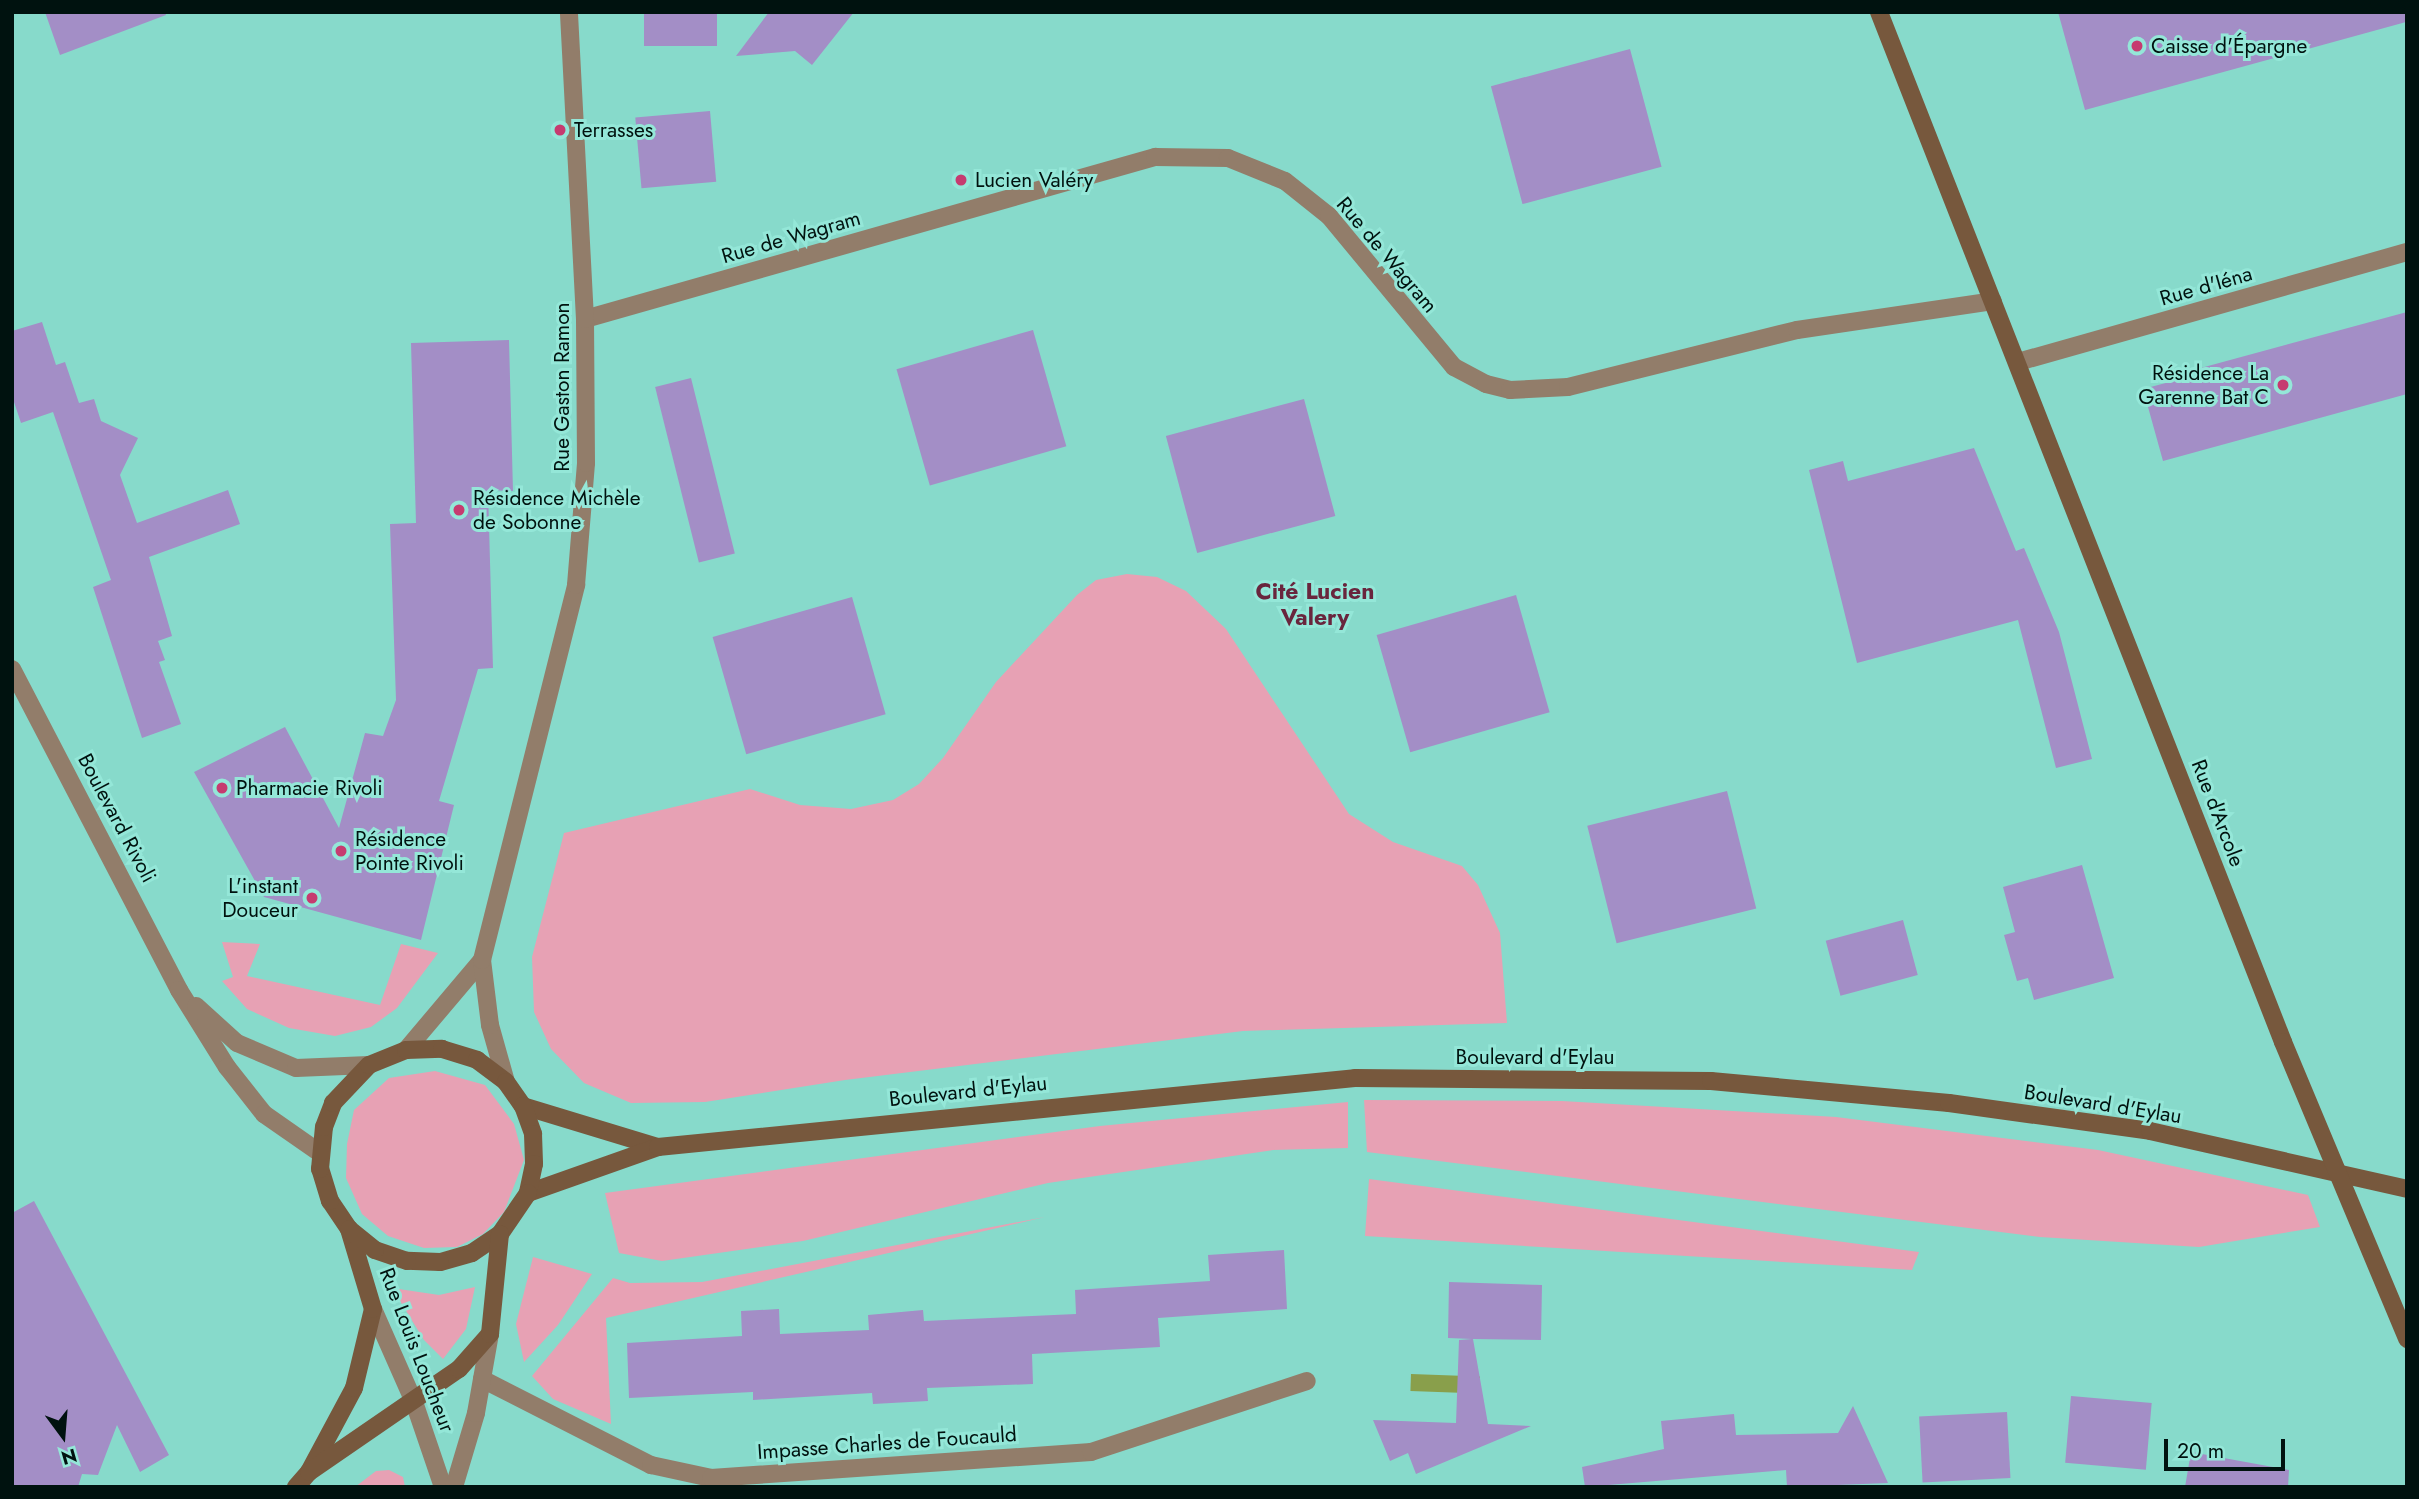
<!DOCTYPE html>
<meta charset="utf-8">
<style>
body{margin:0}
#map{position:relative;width:2419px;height:1499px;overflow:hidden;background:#87dacb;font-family:Jost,sans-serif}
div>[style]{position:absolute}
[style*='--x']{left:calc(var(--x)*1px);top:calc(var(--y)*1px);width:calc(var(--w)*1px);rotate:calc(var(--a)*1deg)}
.green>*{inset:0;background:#e7a1b4}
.water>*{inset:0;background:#899f4b;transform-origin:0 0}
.building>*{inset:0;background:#a38ec6;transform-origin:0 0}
.minor>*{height:18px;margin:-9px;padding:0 9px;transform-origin:9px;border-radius:9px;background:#927d6a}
.tertiary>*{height:18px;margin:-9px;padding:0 9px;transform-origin:9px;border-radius:9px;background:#927d6a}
.secondary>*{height:18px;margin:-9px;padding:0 9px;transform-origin:9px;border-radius:9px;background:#77583d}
.secondary-bridge>*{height:18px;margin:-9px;padding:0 9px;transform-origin:9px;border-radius:9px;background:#77583d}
.dots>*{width:19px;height:19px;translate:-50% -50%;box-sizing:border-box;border:4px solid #94e7d8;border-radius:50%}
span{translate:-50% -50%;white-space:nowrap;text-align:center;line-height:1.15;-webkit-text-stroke:6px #94e7d8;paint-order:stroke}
.poi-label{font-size:21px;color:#00120f}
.left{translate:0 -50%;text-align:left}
.right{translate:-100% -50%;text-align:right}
.street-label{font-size:21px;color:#00120f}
.neighbourhood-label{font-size:23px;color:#69253d;font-weight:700}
.frame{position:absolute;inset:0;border:14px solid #00120f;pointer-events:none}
.north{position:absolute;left:28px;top:1401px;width:70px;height:70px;-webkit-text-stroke:5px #94e7d8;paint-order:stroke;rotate:164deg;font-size:19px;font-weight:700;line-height:28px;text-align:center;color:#00120f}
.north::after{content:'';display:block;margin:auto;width:24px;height:32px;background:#00120f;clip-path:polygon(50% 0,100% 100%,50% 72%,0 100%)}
.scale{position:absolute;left:2164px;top:1439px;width:121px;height:32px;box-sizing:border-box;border:4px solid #00120f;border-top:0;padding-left:9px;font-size:21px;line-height:24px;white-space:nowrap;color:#00120f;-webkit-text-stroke:5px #94e7d8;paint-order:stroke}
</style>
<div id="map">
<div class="green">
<div style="clip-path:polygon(1127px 574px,1157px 577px,1186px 591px,1226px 629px,1349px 814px,1393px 842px,1462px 866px,1478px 885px,1500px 933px,1507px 1023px,1243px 1031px,845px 1080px,705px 1102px,631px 1103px,584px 1083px,551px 1049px,534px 1012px,532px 957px,564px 833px,750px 789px,800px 805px,851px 809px,893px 800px,919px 784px,943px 758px,996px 682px,1077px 595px,1096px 580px)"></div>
<div style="clip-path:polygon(222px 942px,260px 944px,247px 976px,380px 1005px,401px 944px,438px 953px,397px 1008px,371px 1027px,335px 1036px,289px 1028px,247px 1009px,222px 981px,233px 977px)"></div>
<div style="clip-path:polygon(435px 1071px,485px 1085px,514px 1124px,524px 1160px,504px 1212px,483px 1234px,457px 1247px,424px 1248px,388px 1236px,362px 1214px,346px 1178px,347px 1144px,354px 1110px,389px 1078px)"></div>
<div style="clip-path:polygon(1364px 1100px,1562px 1101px,1836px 1117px,2098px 1150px,2308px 1195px,2320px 1227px,2199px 1247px,2040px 1237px,1367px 1152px)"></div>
<div style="clip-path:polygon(1348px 1102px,1348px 1148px,1273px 1150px,1048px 1183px,803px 1241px,662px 1261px,619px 1253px,605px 1193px,1100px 1126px)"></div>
<div style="clip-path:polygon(1369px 1179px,1919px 1252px,1912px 1270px,1365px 1236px)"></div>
<div style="clip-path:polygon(1045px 1217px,606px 1318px,611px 1424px,553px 1399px,532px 1376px,613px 1278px,630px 1283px,702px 1282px)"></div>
<div style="clip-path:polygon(533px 1257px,592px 1274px,558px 1325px,524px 1362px,516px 1324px)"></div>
<div style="clip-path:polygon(475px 1287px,466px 1329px,443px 1359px,424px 1340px,392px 1288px,439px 1295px)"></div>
<div style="clip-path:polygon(389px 1470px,403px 1477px,405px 1487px,355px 1487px,376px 1471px)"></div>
</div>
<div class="water">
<div style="left:1411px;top:1374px;width:69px;height:17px;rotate:2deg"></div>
</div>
<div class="building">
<div style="clip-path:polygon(45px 12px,165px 12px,166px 15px,60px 55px)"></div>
<div style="left:644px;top:12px;width:73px;height:34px"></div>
<div style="clip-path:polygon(769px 12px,854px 12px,812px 65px,795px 51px,736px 56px)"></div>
<div style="clip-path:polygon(2058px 12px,2405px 12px,2406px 22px,2085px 110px)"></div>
<div style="left:1630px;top:49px;width:122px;height:144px;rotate:75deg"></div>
<div style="left:710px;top:111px;width:71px;height:75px;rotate:85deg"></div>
<div style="clip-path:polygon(2407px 312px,2407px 394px,2163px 461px,2143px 389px,2177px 380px,2175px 375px)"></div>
<div style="clip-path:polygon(42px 322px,56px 365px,65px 362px,79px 403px,94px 399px,101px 421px,138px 438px,120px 475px,137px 523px,228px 490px,240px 524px,149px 557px,172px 636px,158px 641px,165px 660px,159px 662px,181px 724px,142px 738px,93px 587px,111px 580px,53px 412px,21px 423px,12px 396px,12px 331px)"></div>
<div style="left:1033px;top:330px;width:121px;height:142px;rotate:74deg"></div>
<div style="clip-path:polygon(509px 340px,513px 491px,488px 490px,493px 668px,478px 669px,439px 801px,454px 805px,421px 940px,264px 897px,194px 772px,285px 727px,339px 828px,365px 733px,383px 736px,396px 700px,390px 524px,416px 523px,411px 343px)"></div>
<div style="left:691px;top:378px;width:181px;height:37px;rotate:76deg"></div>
<div style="left:1304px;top:399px;width:121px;height:143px;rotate:75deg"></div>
<div style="clip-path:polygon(1974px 448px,2016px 551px,2024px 548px,2059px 632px,2092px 759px,2056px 768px,2018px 620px,1857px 663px,1809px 470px,1843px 461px,1848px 481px)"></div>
<div style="left:1516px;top:595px;width:122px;height:145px;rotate:74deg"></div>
<div style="left:852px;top:597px;width:122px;height:145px;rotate:74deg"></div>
<div style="left:1727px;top:791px;width:121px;height:144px;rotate:76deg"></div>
<div style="clip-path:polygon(2082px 865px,2114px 978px,2034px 1000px,2028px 978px,2017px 981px,2004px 935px,2015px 932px,2003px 887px)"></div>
<div style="left:1903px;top:920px;width:57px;height:80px;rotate:75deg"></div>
<div style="clip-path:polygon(34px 1201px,169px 1455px,140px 1472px,117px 1425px,98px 1475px,82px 1474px,78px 1487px,12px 1487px,12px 1213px)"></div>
<div style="clip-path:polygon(1284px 1250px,1287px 1309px,1158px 1318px,1160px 1347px,1032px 1354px,1033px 1384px,927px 1388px,928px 1401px,873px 1404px,872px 1393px,753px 1400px,753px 1392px,629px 1398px,627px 1343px,742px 1336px,741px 1311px,779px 1309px,780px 1334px,869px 1330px,868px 1315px,923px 1310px,924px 1321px,1076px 1314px,1075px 1290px,1210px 1281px,1208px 1255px)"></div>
<div style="clip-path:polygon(1449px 1282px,1542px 1285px,1541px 1340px,1473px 1339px,1488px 1424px,1531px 1426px,1416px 1474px,1408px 1453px,1390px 1461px,1373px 1420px,1456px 1423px,1459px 1340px,1472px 1339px,1448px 1338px)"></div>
<div style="left:2071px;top:1396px;width:81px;height:67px;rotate:5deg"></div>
<div style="clip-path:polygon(1853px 1406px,1888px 1483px,1787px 1487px,1786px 1470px,1585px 1487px,1582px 1467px,1664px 1449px,1661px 1421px,1734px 1414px,1736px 1435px,1838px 1433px)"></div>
<div style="left:2007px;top:1412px;width:66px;height:88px;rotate:87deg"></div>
<div style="clip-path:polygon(2191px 1452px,2289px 1470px,2288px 1487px,2185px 1487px)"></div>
</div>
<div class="minor">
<div style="--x:585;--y:319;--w:593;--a:-15.87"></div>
<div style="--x:1155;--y:157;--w:73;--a:0.8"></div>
<div style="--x:1228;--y:158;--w:61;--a:22"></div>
<div style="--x:1285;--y:181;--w:56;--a:38.5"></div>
<div style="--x:1329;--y:216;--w:196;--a:50.4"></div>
<div style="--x:1454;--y:367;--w:36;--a:28"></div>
<div style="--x:1486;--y:384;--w:25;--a:14"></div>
<div style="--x:1510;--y:390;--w:58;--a:-3"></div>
<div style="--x:1568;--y:387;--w:236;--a:-14"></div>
<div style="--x:1797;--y:330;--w:198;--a:-8.4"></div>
<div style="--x:2018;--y:362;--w:404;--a:-15.8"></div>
<div style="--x:406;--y:1050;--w:118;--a:-49.8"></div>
<div style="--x:506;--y:1082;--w:59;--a:-105.7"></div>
<div style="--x:490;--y:1025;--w:65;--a:-97"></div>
<div style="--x:482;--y:960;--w:387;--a:-75.9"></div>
<div style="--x:576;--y:585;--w:122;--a:-85.3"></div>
<div style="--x:586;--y:463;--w:144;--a:-90.4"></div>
<div style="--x:585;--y:319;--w:307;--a:-93"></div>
<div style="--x:482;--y:1379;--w:190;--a:27"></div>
<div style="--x:651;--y:1465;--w:61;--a:12.2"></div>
<div style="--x:711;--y:1478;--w:381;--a:-3.9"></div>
<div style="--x:1091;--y:1452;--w:227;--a:-18.2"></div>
</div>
<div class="tertiary">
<div style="--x:12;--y:669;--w:362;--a:62.5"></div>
<div style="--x:179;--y:990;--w:91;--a:58.1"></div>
<div style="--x:227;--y:1067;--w:60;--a:51.8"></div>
<div style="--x:264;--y:1114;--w:68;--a:34.9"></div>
<div style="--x:196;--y:1006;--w:55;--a:42.1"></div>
<div style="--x:237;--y:1043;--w:64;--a:23"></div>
<div style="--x:296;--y:1068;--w:73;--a:-2.4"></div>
<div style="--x:373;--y:1309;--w:102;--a:66.2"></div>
<div style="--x:414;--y:1402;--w:90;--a:71.2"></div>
<div style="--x:454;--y:1487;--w:77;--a:-73.4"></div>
<div style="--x:476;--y:1413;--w:80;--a:-80"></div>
</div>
<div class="secondary">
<div style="--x:1879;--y:12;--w:1106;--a:68.58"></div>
<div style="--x:523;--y:1106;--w:141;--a:16.9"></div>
<div style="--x:528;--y:1193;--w:138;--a:-19.5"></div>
<div style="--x:658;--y:1147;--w:700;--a:-5.65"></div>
<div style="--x:1355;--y:1078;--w:356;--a:0.5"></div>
<div style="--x:1711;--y:1081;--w:239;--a:5.3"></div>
<div style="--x:1949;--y:1103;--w:203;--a:7.9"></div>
<div style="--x:2150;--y:1131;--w:263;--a:12.7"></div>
<div style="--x:309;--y:1472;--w:95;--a:-61.8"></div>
<div style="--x:354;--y:1388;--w:81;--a:-76.5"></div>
<div style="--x:373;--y:1309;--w:84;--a:-106.7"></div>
<div style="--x:349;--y:1229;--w:34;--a:-124"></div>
<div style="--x:330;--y:1201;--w:34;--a:-107"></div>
<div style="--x:320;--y:1169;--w:42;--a:-84.6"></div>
<div style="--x:324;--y:1127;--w:26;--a:-69"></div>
<div style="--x:333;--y:1103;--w:52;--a:-46.5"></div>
<div style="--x:369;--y:1065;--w:40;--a:-22"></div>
<div style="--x:406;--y:1050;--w:36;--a:-2"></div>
<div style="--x:442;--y:1049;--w:37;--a:17"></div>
<div style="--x:477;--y:1060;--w:36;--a:37"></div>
<div style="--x:506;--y:1082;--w:29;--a:55"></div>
<div style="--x:523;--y:1106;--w:30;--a:70"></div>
<div style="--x:533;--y:1134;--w:30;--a:88"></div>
<div style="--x:534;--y:1164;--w:30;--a:102"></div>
<div style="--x:528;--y:1193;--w:50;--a:124.3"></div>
<div style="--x:500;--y:1234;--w:34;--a:146"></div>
<div style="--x:472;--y:1253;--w:33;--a:164"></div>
<div style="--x:440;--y:1262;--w:33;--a:-178"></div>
<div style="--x:407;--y:1261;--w:34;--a:-161"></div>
<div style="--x:375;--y:1250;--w:33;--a:-141"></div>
<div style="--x:296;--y:1487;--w:20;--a:-49"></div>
<div style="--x:309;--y:1472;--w:182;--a:-34.5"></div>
<div style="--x:459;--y:1369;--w:47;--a:-48.5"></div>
<div style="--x:490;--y:1334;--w:100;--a:-84.3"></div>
</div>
<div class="secondary-bridge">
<div style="--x:2283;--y:1042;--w:322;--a:67.3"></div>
</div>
<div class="dots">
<div style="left:2137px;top:46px;background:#c63b70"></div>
<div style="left:560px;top:130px;background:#c63b70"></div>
<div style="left:961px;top:180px;background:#c63b70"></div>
<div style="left:2283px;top:385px;background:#c63b70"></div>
<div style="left:459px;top:510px;background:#c63b70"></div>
<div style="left:222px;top:788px;background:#c63b70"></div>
<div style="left:341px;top:851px;background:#c63b70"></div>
<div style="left:312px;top:898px;background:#c63b70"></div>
</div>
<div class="poi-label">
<span class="left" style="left:2151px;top:46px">Caisse d'Épargne</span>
<span class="left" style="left:574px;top:130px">Terrasses</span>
<span class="left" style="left:975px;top:180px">Lucien Valéry</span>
<span class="right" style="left:2269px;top:385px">Résidence La<br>Garenne Bat C</span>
<span class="left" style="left:473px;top:510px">Résidence Michèle<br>de Sobonne</span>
<span class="left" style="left:236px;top:788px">Pharmacie Rivoli</span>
<span class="left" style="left:355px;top:851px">Résidence<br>Pointe Rivoli</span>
<span class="right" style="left:298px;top:898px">L'instant<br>Douceur</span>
</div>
<div class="street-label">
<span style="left:791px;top:237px;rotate:-16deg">Rue de Wagram</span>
<span style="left:1387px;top:255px;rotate:50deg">Rue de Wagram</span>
<span style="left:2206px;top:286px;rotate:-16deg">Rue d'Iéna</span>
<span style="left:562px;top:387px;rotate:-90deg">Rue Gaston Ramon</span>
<span style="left:2218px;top:813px;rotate:69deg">Rue d'Arcole</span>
<span style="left:117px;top:818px;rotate:62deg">Boulevard Rivoli</span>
<span style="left:1535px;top:1057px">Boulevard d'Eylau</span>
<span style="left:968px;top:1091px;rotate:-6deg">Boulevard d'Eylau</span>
<span style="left:2103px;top:1104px;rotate:9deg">Boulevard d'Eylau</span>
<span style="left:417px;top:1350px;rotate:69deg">Rue Louis Loucheur</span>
<span style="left:887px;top:1443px;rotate:-4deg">Impasse Charles de Foucauld</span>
</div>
<div class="neighbourhood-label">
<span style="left:1315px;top:604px">Cité Lucien<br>Valery</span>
</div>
<div class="frame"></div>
<div class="north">N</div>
<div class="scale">20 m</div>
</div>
